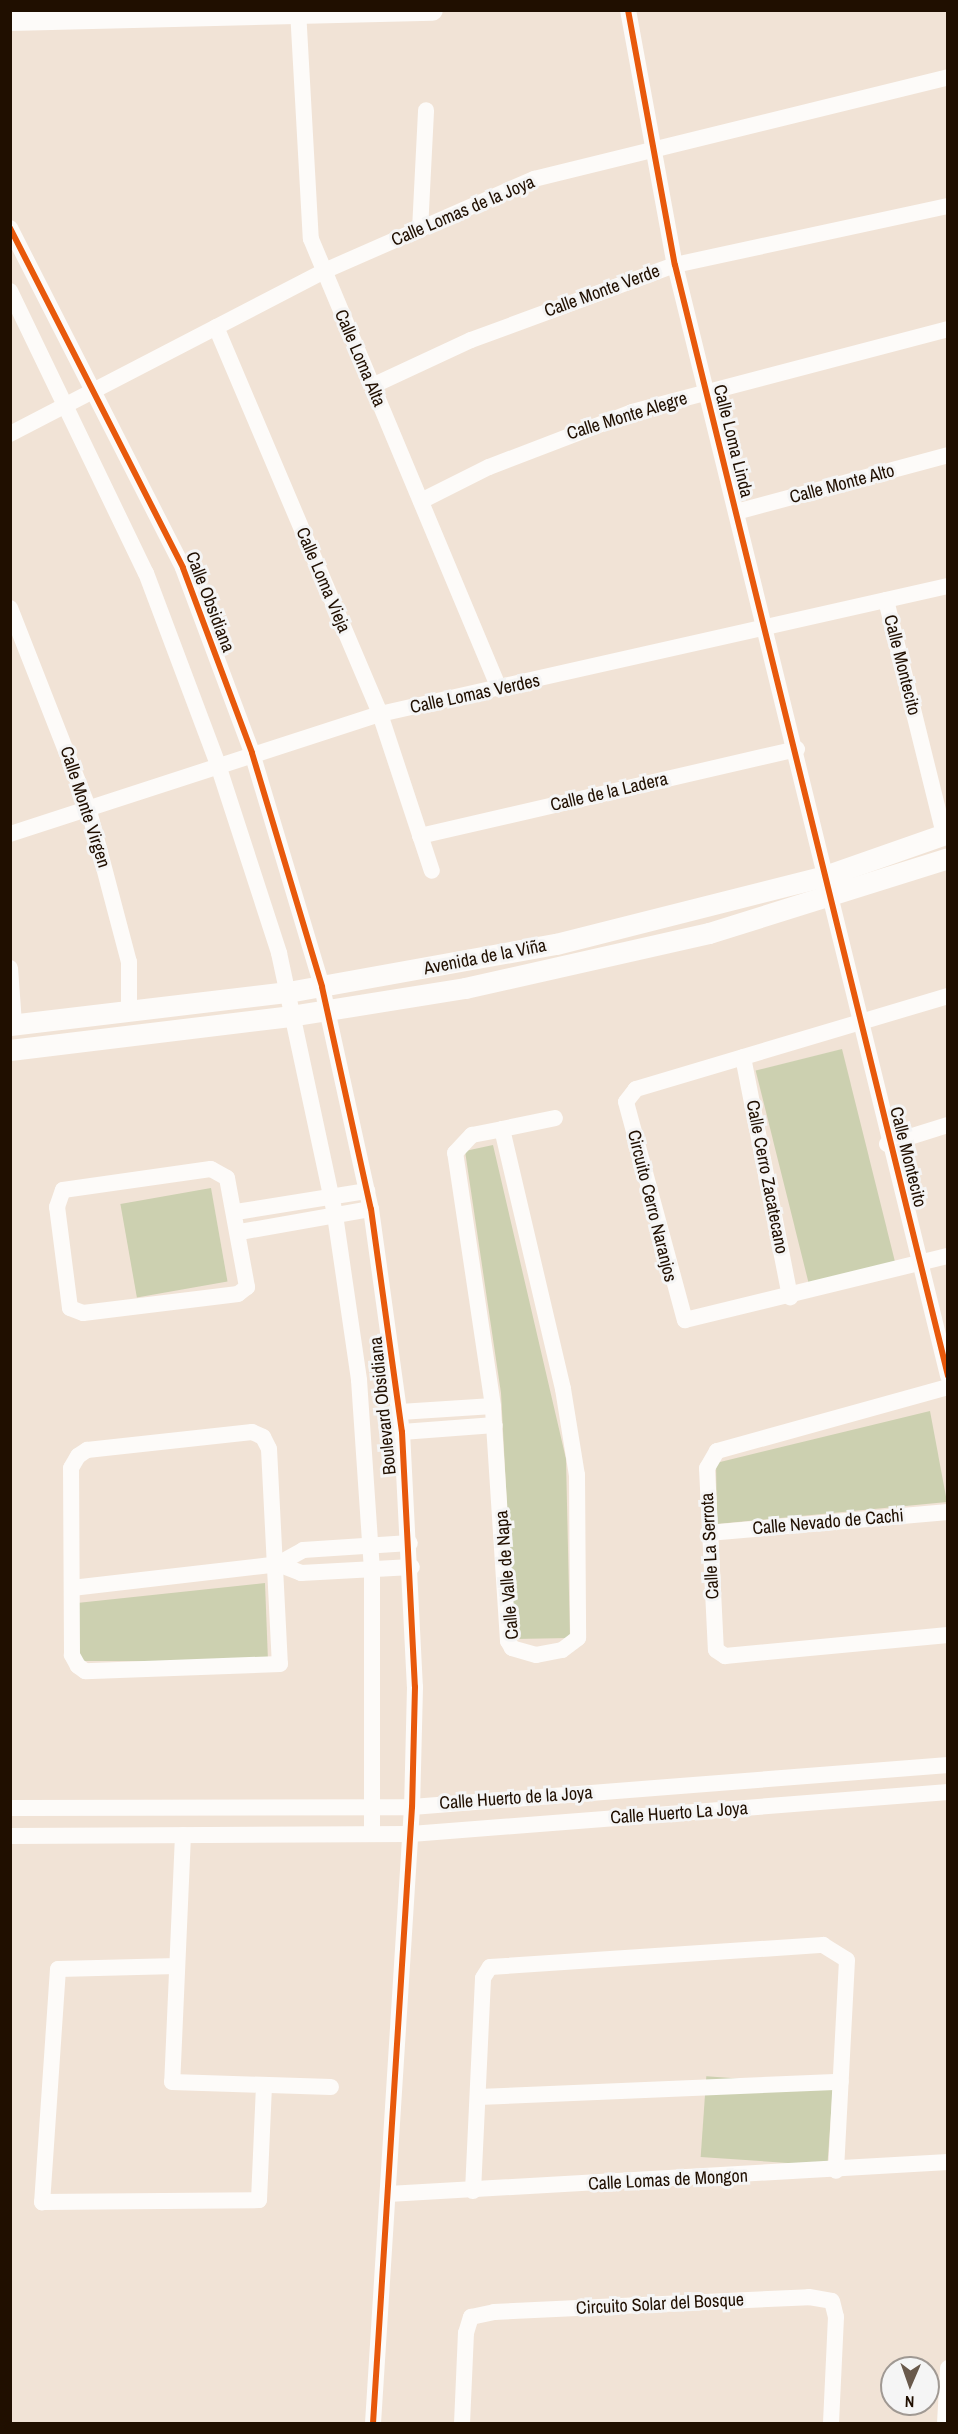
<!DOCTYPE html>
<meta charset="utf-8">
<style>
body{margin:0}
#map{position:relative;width:958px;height:2434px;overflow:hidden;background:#f1e3d6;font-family:"Archivo Narrow",sans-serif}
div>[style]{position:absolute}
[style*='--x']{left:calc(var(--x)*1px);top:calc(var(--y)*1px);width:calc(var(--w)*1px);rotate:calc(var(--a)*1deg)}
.green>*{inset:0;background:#ccd0b0;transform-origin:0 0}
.minor>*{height:16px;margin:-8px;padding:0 8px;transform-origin:8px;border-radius:8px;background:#fdfbf9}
.tertiary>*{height:21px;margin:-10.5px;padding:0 10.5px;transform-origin:10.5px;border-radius:10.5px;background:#fdfbf9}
.cycleway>*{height:6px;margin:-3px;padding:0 3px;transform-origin:3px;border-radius:3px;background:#e8590c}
span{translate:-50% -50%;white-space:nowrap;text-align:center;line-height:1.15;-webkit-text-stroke:6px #f5f5f5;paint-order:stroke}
.street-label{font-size:18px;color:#200f00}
.frame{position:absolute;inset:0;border:12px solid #200f00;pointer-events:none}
.north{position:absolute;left:880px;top:2356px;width:60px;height:60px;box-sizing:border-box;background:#f5f5f5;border:2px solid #a09993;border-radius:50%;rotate:182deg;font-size:16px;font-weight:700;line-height:24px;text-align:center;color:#200f00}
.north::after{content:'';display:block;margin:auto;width:21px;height:27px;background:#69594b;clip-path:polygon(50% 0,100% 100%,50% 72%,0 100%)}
</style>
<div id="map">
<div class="green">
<div style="left:842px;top:1049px;width:223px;height:89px;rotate:76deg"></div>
<div style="clip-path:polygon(493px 1145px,566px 1459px,570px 1638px,514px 1639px,501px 1393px,465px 1151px)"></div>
<div style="left:211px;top:1188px;width:95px;height:92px;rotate:80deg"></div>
<div style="clip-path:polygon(930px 1411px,947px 1502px,717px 1524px,716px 1463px)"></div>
<div style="clip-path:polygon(265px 1583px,268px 1661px,79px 1661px,77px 1603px)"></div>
<div style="left:833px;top:2085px;width:81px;height:127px;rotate:94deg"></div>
</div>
<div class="minor">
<div style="--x:298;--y:10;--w:229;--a:86.8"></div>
<div style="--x:311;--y:239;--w:488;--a:67.3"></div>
<div style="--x:628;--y:10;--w:259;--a:79.6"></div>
<div style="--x:675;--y:265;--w:1144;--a:76.19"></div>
<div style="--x:10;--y:228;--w:381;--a:63"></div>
<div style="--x:183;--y:568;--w:197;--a:69.5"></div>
<div style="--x:252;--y:753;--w:244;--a:73.3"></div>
<div style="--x:322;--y:987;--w:227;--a:77.6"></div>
<div style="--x:371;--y:1209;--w:225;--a:82.1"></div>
<div style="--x:402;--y:1432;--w:255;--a:87.1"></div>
<div style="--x:415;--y:1687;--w:120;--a:91.4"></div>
<div style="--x:412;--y:1807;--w:618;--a:93.62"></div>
<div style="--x:420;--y:230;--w:120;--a:-87.1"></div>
<div style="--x:10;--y:291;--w:313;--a:64.3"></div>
<div style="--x:146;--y:573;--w:205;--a:69.4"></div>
<div style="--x:218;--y:765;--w:198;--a:72"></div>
<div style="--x:279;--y:953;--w:268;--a:77.9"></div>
<div style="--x:335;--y:1215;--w:167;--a:81.7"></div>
<div style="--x:359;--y:1380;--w:189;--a:86.1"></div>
<div style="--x:372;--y:1569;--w:264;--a:90"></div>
<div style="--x:216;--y:327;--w:420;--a:67"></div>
<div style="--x:380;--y:714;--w:165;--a:71.7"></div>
<div style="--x:372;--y:386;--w:109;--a:-24.9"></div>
<div style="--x:471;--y:340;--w:217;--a:-20.2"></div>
<div style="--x:675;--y:265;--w:279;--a:-12.2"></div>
<div style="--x:10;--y:434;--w:352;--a:-27.4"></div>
<div style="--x:322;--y:272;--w:232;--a:-23.7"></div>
<div style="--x:534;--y:179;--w:426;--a:-13.8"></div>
<div style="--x:421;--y:501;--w:76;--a:-26.6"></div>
<div style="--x:489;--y:467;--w:153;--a:-21"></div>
<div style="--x:632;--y:412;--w:327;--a:-14.7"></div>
<div style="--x:736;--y:512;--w:220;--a:-15"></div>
<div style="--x:886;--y:600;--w:241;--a:76.1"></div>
<div style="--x:10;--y:608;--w:214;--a:68.6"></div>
<div style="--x:88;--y:807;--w:160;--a:75.2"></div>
<div style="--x:129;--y:962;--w:50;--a:90"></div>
<div style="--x:10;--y:834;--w:389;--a:-18"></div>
<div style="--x:380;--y:714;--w:582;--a:-12.7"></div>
<div style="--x:420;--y:836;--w:387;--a:-13"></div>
<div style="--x:10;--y:968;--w:56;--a:85.9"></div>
<div style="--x:948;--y:996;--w:326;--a:163.4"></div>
<div style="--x:636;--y:1089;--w:16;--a:128"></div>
<div style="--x:626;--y:1102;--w:226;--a:74.9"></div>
<div style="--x:685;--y:1320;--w:271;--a:-13.7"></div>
<div style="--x:743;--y:1057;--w:245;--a:78.9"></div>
<div style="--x:502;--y:1129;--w:267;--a:76.8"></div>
<div style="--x:563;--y:1389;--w:87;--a:80.8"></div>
<div style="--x:577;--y:1475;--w:163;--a:89.6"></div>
<div style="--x:578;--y:1638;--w:20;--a:143"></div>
<div style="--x:562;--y:1650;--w:26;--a:169"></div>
<div style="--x:536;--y:1655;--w:25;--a:-164"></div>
<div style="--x:512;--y:1648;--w:8;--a:-120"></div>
<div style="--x:508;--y:1641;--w:235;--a:-93.7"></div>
<div style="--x:493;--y:1406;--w:256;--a:-98.5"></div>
<div style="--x:455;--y:1153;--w:25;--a:-47"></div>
<div style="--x:472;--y:1135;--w:31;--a:-11"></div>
<div style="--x:502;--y:1129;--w:54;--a:-11.7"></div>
<div style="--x:887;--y:1144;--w:64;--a:-17.3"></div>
<div style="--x:211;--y:1169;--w:18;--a:29"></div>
<div style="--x:227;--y:1178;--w:111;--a:79.6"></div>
<div style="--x:247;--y:1287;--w:11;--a:142"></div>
<div style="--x:238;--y:1294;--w:156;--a:173"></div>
<div style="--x:83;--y:1313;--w:14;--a:-159"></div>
<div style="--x:70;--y:1308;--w:102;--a:-97.3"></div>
<div style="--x:57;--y:1207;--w:18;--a:-71"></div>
<div style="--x:63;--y:1190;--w:149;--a:-8.1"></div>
<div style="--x:236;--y:1212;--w:133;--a:-9.1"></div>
<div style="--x:240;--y:1232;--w:133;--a:-10"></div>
<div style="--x:948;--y:1387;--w:240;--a:164.5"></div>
<div style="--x:717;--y:1451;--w:20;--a:120"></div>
<div style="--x:707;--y:1468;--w:182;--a:87.2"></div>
<div style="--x:716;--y:1650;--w:11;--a:34"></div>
<div style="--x:725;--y:1656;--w:224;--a:-5.4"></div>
<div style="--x:400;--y:1412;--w:93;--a:-3.7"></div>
<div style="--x:252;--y:1432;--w:12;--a:24"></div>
<div style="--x:263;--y:1437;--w:13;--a:63"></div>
<div style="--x:269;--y:1449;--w:215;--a:87.1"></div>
<div style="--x:280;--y:1664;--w:195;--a:177.9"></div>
<div style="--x:85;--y:1671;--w:9;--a:-144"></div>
<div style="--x:78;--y:1666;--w:13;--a:-119"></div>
<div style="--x:72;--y:1655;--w:187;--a:-90.3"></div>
<div style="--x:71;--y:1468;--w:14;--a:-60"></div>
<div style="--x:78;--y:1456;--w:11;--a:-34"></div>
<div style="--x:87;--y:1450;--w:166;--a:-6.2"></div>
<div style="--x:402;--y:1432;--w:93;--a:-4.3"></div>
<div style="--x:708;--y:1533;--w:241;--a:-5"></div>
<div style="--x:278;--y:1564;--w:25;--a:21"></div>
<div style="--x:301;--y:1573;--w:111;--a:-3.1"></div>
<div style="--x:72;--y:1588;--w:207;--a:-6.6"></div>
<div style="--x:278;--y:1564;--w:29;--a:-29"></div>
<div style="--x:303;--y:1550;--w:107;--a:-3.7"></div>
<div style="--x:10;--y:1808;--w:402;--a:-0.1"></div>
<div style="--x:412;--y:1807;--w:538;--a:-4.48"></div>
<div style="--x:183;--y:1835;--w:247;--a:92.5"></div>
<div style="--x:172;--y:2082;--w:159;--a:1.8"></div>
<div style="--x:10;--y:1836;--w:401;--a:-0.3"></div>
<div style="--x:411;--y:1834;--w:539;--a:-4.47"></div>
<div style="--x:177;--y:1966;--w:119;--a:178.6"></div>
<div style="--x:58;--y:1969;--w:234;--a:93.9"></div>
<div style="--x:42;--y:2202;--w:217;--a:-0.5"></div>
<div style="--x:259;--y:2200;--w:113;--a:-87.5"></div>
<div style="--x:478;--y:2097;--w:363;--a:-2.4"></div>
<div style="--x:473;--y:2191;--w:213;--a:-87.3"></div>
<div style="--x:483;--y:1978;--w:13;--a:-58"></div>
<div style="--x:490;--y:1967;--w:334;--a:-3.8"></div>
<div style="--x:823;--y:1945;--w:28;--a:32"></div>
<div style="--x:847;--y:1960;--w:211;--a:93"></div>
<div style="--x:388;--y:2194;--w:561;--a:-3.27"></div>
<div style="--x:462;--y:2424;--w:91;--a:-87.5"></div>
<div style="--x:466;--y:2333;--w:17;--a:-73"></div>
<div style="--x:471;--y:2317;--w:24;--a:-12"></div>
<div style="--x:494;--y:2312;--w:315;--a:-2.7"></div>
<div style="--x:809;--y:2297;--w:23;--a:10"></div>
<div style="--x:832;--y:2301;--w:16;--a:76"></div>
<div style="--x:836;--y:2317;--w:107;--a:92.7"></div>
<div style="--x:945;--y:2424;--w:56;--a:-86.9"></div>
</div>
<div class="tertiary">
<div style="--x:10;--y:20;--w:422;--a:-1.4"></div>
<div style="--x:10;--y:1025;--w:280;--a:-6.8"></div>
<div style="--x:288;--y:992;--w:272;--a:-10.2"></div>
<div style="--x:556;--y:944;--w:281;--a:-14.2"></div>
<div style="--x:828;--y:875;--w:127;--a:-19.3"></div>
<div style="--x:10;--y:1050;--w:282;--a:-6.9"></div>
<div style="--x:290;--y:1016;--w:177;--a:-9.1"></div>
<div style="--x:465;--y:988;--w:250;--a:-12.7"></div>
<div style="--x:709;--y:933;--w:250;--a:-17.4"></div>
</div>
<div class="cycleway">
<div style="--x:628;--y:10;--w:259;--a:79.6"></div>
<div style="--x:675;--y:265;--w:1144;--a:76.19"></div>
<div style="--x:10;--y:228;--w:381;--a:63"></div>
<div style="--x:183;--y:568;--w:197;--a:69.5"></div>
<div style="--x:252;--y:753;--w:244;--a:73.3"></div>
<div style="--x:322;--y:987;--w:227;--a:77.6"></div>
<div style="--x:371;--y:1209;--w:225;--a:82.1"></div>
<div style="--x:402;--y:1432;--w:255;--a:87.1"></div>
<div style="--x:415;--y:1687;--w:120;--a:91.4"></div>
<div style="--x:412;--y:1807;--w:618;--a:93.62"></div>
</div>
<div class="street-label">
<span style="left:463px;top:211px;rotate:-23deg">Calle Lomas de la Joya</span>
<span style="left:602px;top:291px;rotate:-20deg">Calle Monte Verde</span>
<span style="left:360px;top:358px;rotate:67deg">Calle Loma Alta</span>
<span style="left:627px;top:416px;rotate:-17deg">Calle Monte Alegre</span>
<span style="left:733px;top:441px;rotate:76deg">Calle Loma Linda</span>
<span style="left:842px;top:484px;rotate:-15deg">Calle Monte Alto</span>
<span style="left:323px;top:580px;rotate:67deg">Calle Loma Vieja</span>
<span style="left:210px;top:602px;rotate:69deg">Calle Obsidiana</span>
<span style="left:902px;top:665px;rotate:76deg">Calle Montecito</span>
<span style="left:475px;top:694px;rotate:-12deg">Calle Lomas Verdes</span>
<span style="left:609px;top:792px;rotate:-13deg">Calle de la Ladera</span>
<span style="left:85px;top:807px;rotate:72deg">Calle Monte Virgen</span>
<span style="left:485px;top:957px;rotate:-11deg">Avenida de la Viña</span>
<span style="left:908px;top:1157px;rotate:76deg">Calle Montecito</span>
<span style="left:767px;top:1177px;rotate:79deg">Calle Cerro Zacatecano</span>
<span style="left:652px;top:1206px;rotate:76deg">Circuito Cerro Naranjos</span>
<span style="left:383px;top:1406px;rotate:-96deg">Boulevard Obsidiana</span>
<span style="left:828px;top:1522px;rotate:-5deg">Calle Nevado de Cachi</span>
<span style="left:710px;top:1546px;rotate:-93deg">Calle La Serrota</span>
<span style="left:507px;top:1575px;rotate:-95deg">Calle Valle de Napa</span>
<span style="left:516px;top:1798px;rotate:-4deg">Calle Huerto de la Joya</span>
<span style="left:679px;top:1813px;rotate:-4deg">Calle Huerto La Joya</span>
<span style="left:668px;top:2180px;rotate:-3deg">Calle Lomas de Mongon</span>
<span style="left:660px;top:2304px;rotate:-3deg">Circuito Solar del Bosque</span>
</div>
<div class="frame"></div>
<div class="north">N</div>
</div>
